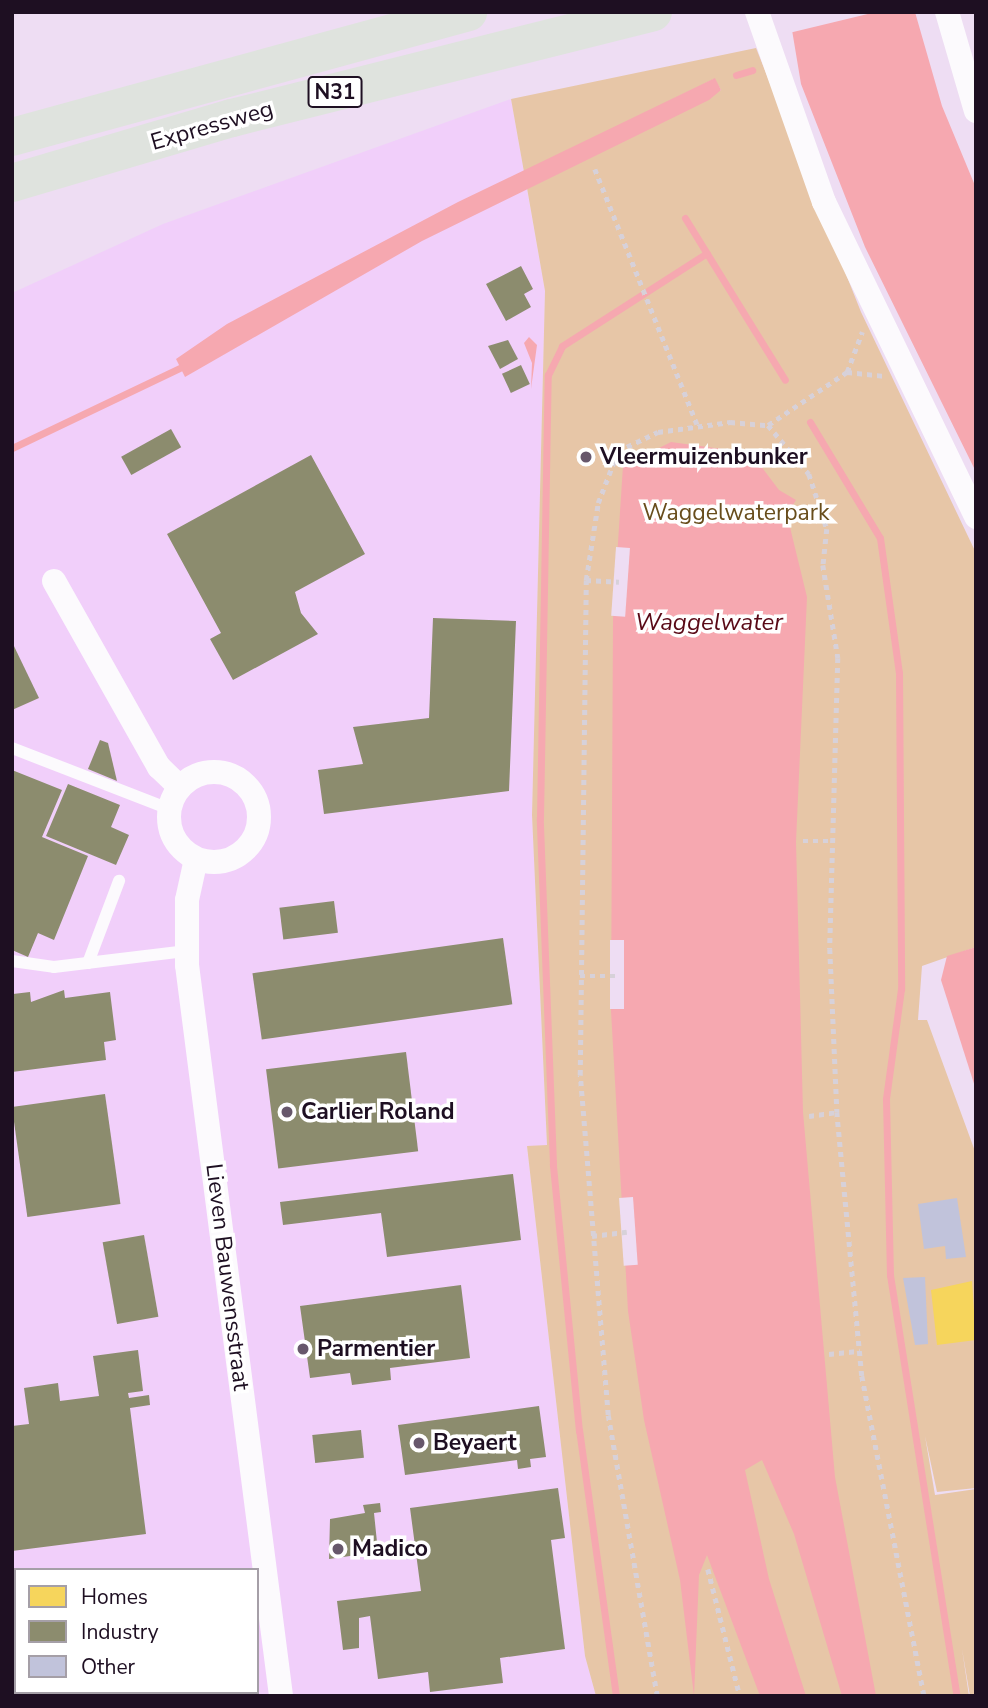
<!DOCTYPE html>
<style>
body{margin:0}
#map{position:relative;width:988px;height:1708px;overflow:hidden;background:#eeddf3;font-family:"Nunito Sans",sans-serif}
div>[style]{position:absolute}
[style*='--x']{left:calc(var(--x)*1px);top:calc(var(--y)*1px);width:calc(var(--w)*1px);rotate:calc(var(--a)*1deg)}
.built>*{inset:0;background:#f1cffa}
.green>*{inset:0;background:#e7c6a7}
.water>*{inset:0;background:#f6a8b0}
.pier>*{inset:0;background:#eeddf3;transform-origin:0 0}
.homes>*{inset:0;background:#f6d55c}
.industry>*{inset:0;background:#8c8c6e;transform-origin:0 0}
.stream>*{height:7px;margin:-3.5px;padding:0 3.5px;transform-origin:3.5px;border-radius:3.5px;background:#f6a8b0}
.building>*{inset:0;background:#c1c3db}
.path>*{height:4.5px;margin-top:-2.25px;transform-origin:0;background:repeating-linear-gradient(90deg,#d7d1d9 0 5px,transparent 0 10px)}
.lane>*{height:12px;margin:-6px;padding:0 6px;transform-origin:6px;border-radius:6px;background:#fcfafd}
.street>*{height:24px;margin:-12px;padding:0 12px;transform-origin:12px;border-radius:12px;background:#fcfafd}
.street>.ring{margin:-12px;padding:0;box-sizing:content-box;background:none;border:24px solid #fcfafd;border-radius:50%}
.highway>*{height:38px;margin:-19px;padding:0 19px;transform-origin:19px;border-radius:19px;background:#dfe3de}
.dots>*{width:19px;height:19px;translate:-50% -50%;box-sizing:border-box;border:4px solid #fff;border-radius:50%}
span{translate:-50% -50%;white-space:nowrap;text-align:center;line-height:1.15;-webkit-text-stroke:7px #fff;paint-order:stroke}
.shield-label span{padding:2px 5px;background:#fff;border:2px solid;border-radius:5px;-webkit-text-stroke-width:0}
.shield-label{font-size:21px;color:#1e0f22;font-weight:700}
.street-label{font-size:23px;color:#1e0f22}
.poi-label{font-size:23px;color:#1e0f22;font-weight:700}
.left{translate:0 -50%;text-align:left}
.park-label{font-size:23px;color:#684d1c}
.water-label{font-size:24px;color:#590916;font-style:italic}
.frame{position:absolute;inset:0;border:14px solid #1e0f22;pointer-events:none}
.legend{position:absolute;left:14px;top:1568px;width:245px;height:126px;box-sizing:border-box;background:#fff;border:2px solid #a59fa7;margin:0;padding:9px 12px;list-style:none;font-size:21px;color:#1e0f22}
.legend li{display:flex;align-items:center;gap:14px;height:35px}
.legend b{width:35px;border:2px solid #a59fa7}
</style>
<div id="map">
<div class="built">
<div style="clip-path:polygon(evenodd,511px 99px,545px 291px,532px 815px,547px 1145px,527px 1147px,585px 1656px,596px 1696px,12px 1696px,12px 293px,163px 224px,511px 99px,16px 1570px,257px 1570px,257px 1692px,16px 1692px,16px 1570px)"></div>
</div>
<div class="green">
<div style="clip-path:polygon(756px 48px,861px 312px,976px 553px,976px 947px,922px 966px,918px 1020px,927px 1020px,976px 1154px,976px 1488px,937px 1492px,925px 1436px,935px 1495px,976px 1489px,976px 1696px,970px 1696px,962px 1649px,969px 1696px,596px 1696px,585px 1656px,527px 1146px,547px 1145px,532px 815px,545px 291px,527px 188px,721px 90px,714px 79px,524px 172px,511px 99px)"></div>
</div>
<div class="water">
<div style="clip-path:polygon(789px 12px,915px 12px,942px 106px,976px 188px,976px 472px,865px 247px,801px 84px)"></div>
<div style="clip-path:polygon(715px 78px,721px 90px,709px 100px,422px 241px,185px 377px,176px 359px,227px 324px,458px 202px)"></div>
<div style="clip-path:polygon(529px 337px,537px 345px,531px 389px,532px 363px,524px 343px)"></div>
<div style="clip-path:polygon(671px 442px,751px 453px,779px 490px,796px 500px,787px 515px,807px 597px,796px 842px,803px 1112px,835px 1477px,876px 1696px,842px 1696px,794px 1534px,762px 1460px,745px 1470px,769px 1579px,806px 1696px,760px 1696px,707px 1555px,699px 1575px,694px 1696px,680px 1580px,644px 1420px,628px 1311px,611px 1011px,613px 619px,623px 466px)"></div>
<div style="clip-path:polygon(976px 947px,976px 1090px,941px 980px,947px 956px)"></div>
</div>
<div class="pier">
<div style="clip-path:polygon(785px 12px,876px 12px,789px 33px)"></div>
<div style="left:616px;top:547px;width:14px;height:69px;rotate:4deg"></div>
<div style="left:610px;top:940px;width:14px;height:69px"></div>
<div style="left:633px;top:1197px;width:68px;height:14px;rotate:86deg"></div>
</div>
<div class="homes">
<div style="clip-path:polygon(972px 1281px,976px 1340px,937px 1345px,931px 1290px)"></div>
</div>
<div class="industry">
<div style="clip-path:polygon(521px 266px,533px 289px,524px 294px,531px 307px,506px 321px,486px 284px)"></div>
<div style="clip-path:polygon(508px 340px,518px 359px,500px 369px,488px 346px)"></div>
<div style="left:521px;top:365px;width:21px;height:21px;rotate:65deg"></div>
<div style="left:171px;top:429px;width:21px;height:57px;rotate:61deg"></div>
<div style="clip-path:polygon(311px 455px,365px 554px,295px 592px,301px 613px,318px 634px,233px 680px,210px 639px,221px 633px,167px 534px)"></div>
<div style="clip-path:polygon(433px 618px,516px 621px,509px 791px,324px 814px,318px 770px,363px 764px,353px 727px,429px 718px)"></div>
<div style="clip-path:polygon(12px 642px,39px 698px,12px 710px)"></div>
<div style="clip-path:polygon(100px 740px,108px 743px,117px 781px,88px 769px)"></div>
<div style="clip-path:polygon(12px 770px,62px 790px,42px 837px,88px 856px,54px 940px,38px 933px,28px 957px,12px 950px)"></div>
<div style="clip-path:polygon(68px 784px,120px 805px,111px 827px,129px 835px,116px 865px,46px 836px)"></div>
<div style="left:334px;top:901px;width:32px;height:55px;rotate:83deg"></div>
<div style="left:503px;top:938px;width:67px;height:253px;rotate:82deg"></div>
<div style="clip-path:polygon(64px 990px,65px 998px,110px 992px,116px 1040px,104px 1042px,106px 1060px,12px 1072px,13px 994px,30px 992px,31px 1002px)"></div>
<div style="left:406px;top:1052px;width:100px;height:141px;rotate:83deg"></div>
<div style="left:105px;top:1094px;width:111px;height:94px;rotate:82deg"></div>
<div style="clip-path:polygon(513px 1174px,521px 1240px,387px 1257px,381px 1213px,283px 1225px,280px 1202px)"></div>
<div style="left:144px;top:1235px;width:83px;height:42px;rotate:80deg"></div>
<div style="clip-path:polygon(461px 1285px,470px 1358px,390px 1368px,391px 1380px,352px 1385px,350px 1373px,310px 1378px,300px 1306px)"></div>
<div style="clip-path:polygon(138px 1350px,143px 1391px,128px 1393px,129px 1398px,149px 1395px,150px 1405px,130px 1408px,146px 1534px,12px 1551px,12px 1426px,29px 1424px,24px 1388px,58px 1383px,60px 1401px,99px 1396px,93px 1356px)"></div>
<div style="clip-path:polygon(539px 1406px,546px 1457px,530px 1459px,531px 1467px,518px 1469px,517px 1460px,405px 1475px,398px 1425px)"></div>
<div style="left:361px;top:1430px;width:28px;height:49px;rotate:84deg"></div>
<div style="clip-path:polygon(558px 1488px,565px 1538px,551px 1540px,565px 1649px,500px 1658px,503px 1683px,430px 1692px,428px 1672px,378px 1679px,370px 1616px,359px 1618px,359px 1648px,343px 1650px,337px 1601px,421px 1591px,410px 1508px)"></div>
<div style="clip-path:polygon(380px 1503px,381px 1512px,374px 1513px,378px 1552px,329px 1559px,330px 1519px,365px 1513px,363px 1505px)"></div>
<div style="clip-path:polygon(16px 1587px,16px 1692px,56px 1696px,12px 1696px)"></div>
<div style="left:89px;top:1692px;width:103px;height:4px"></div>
</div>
<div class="stream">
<div style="--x:736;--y:75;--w:17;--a:-17"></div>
<div style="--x:685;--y:218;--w:190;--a:58.3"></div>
<div style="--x:810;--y:422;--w:135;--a:58.9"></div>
<div style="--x:880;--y:538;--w:136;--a:82"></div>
<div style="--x:899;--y:673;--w:316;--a:89.6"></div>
<div style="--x:901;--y:989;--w:111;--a:97.8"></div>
<div style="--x:886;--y:1099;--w:176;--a:88.7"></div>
<div style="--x:890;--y:1275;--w:426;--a:81"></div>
<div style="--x:12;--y:448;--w:186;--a:-25.5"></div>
<div style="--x:616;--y:1696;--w:268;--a:-97.9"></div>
<div style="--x:579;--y:1431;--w:268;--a:-95.6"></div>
<div style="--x:553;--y:1164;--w:346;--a:-92.2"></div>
<div style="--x:540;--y:818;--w:443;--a:-89"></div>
<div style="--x:548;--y:375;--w:32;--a:-64"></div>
<div style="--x:562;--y:346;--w:172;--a:-32.7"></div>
</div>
<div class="building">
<div style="clip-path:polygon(957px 1198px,966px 1257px,946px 1259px,945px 1246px,924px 1249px,918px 1204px)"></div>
<div style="clip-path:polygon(925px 1277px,928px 1344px,915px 1345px,903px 1278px)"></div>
</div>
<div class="path">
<div style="--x:595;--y:169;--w:275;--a:68.2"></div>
<div style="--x:847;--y:372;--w:37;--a:6"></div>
<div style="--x:768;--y:425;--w:95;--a:-33.9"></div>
<div style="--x:847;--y:372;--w:43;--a:-69.4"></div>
<div style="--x:586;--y:580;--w:33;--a:3"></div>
<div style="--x:803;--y:841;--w:29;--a:0"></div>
<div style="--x:580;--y:976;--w:35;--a:0"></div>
<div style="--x:809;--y:1116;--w:28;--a:-8"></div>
<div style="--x:592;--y:1236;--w:35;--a:-7"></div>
<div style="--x:829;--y:1354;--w:31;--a:-6"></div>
<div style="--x:708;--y:1569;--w:131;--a:75.9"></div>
<div style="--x:657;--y:1696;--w:285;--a:-99.9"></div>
<div style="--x:608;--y:1415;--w:341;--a:-94.7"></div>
<div style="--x:580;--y:1075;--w:495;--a:-89.3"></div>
<div style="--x:586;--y:580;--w:78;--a:-81.1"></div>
<div style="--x:598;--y:503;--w:56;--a:-69"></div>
<div style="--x:618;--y:451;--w:44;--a:-25.4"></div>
<div style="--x:658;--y:432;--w:73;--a:-7.9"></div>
<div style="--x:730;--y:422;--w:38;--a:5"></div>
<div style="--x:768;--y:425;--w:64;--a:50.1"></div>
<div style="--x:809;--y:474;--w:58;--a:71.9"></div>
<div style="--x:827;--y:529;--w:36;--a:96"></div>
<div style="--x:823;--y:565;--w:94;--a:80.8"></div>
<div style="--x:838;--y:658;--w:291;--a:91.6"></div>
<div style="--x:830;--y:949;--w:163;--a:87.5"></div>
<div style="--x:837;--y:1112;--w:265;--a:84.6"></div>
<div style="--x:862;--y:1376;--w:326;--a:79"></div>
</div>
<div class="lane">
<div style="--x:12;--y:748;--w:168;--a:21.2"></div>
<div style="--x:12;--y:961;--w:42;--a:8.1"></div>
<div style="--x:54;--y:967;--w:134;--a:-6.9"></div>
<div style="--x:88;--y:963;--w:88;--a:-69.3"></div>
</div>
<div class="street">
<div style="--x:757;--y:12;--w:201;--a:70.6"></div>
<div style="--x:824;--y:202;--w:350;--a:64.2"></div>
<div style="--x:947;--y:12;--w:103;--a:73.7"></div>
<div style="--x:54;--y:581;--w:214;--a:60.6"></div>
<div style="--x:159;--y:767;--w:29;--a:44"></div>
<div class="ring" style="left:169px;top:772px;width:66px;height:66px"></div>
<div style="--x:196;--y:859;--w:42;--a:102.4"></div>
<div style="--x:187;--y:900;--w:65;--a:90"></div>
<div style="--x:187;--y:965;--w:737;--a:82.67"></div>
</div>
<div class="highway">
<div style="--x:12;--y:137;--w:473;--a:-15.3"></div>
<div style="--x:12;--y:183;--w:229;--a:-16.5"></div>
<div style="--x:232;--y:118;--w:434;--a:-14.1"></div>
</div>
<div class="dots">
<div style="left:586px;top:457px;background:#67576b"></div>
<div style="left:287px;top:1112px;background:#67576b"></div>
<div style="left:303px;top:1349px;background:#67576b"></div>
<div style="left:419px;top:1443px;background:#67576b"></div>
<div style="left:338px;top:1549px;background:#67576b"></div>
</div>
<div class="shield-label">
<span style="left:335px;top:92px">N31</span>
</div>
<div class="street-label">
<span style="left:212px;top:126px;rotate:-16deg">Expressweg</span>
<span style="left:227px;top:1277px;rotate:83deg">Lieven Bauwensstraat</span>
</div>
<div class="poi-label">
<span class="left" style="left:600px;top:457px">Vleermuizenbunker</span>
<span class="left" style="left:301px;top:1112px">Carlier Roland</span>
<span class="left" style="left:317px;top:1349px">Parmentier</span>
<span class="left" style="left:433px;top:1443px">Beyaert</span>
<span class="left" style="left:352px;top:1549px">Madico</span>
</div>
<div class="park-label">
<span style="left:736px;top:513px">Waggelwaterpark</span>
</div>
<div class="water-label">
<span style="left:709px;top:623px">Waggelwater</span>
</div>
<div class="frame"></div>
<ul class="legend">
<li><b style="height:19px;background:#f6d55c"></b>Homes</li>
<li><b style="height:19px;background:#8c8c6e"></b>Industry</li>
<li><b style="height:19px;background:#c1c3db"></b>Other</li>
</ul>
</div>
